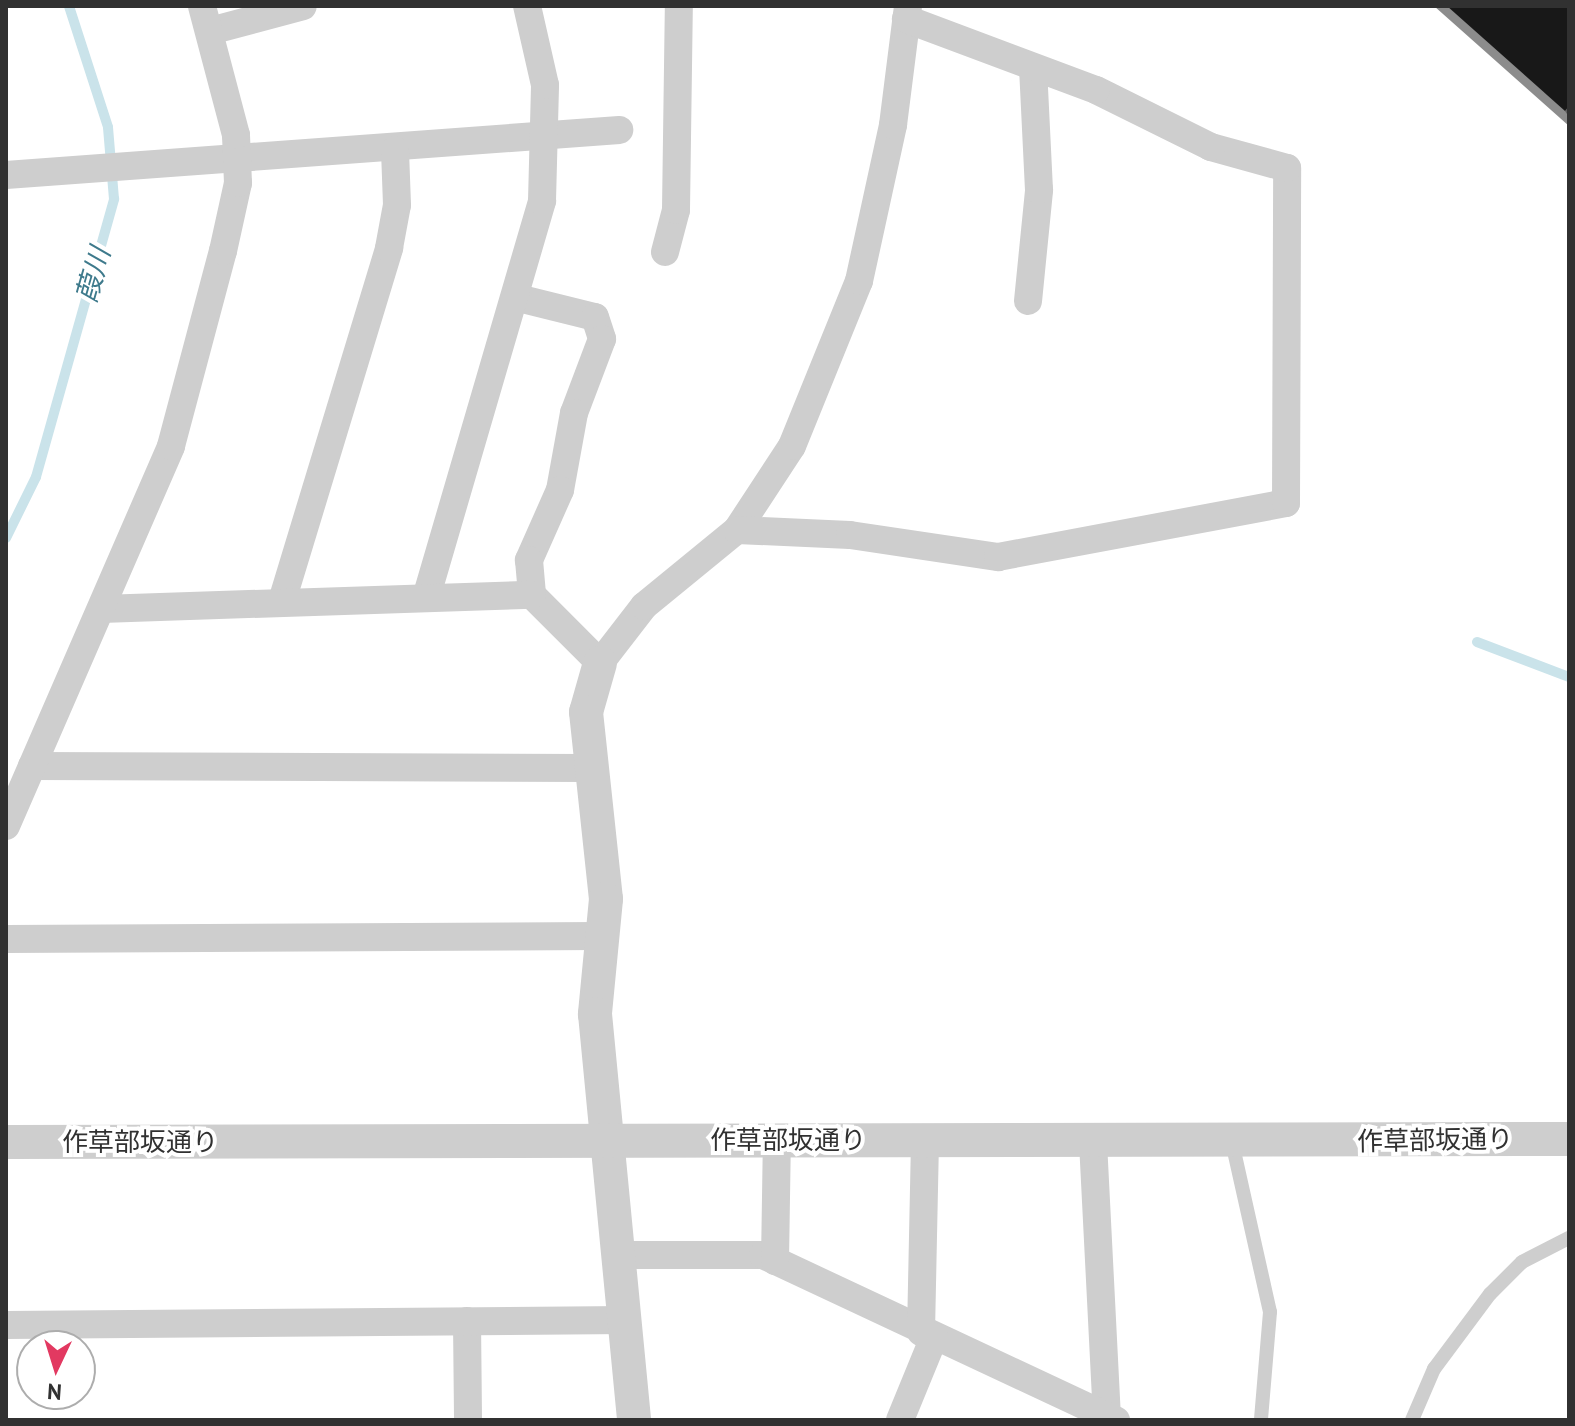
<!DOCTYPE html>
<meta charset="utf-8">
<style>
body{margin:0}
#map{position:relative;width:1575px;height:1426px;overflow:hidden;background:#fff;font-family:"PT Sans","Noto Sans JP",sans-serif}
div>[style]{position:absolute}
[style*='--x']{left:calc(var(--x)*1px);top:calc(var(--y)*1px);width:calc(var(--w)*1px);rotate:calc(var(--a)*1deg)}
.stream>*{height:10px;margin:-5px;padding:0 5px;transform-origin:5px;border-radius:5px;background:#cae3ea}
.service>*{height:14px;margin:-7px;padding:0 7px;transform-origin:7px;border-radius:7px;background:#cecece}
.minor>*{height:28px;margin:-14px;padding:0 14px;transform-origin:14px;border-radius:14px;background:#cecece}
.tertiary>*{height:34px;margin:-17px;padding:0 17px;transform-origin:17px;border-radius:17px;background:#cecece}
.wall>*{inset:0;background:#8c8c8c}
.shaded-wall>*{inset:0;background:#5d5d5d}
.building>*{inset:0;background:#181818}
span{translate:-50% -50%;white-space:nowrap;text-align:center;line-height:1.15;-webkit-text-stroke:8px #fff;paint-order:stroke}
.street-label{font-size:26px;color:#313131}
.water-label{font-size:28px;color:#3e7a8c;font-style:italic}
.frame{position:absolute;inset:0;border:8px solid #313131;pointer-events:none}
.north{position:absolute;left:16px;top:1330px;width:80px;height:80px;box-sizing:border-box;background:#fff;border:2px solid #adadad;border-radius:50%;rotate:184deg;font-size:22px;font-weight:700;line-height:32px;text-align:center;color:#313131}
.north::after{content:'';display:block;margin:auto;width:28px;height:36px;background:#e23961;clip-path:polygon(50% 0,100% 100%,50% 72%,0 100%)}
</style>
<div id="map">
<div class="stream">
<div style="--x:6;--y:538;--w:68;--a:-63.8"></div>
<div style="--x:36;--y:477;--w:289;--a:-74.3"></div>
<div style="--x:114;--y:199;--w:72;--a:-94.8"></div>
<div style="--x:108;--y:127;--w:127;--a:-107.9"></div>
<div style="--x:1477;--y:642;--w:98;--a:20.8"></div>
</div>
<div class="service">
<div style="--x:1232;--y:1142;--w:174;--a:77.4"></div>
<div style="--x:1270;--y:1312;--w:108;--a:94.8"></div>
<div style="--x:1412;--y:1420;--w:56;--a:-66.7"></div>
<div style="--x:1434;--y:1369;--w:94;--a:-53.3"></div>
<div style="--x:1490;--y:1294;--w:45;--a:-45"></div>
<div style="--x:1522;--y:1262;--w:53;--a:-27.1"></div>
</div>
<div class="minor">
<div style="--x:210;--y:31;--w:96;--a:-15"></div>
<div style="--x:6;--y:175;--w:615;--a:-4.2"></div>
<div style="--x:665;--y:252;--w:43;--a:-75.3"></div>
<div style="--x:676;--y:210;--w:204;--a:-89.2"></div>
<div style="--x:518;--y:298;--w:79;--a:13.9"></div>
<div style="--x:595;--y:317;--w:23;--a:72"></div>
<div style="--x:602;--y:339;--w:79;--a:110.7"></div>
<div style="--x:574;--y:413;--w:78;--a:100.3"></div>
<div style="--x:560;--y:490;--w:77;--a:113.9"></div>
<div style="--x:529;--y:560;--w:35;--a:85"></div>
<div style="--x:532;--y:595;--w:96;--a:45"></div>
<div style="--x:600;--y:663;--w:72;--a:-52.3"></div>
<div style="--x:644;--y:606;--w:120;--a:-39.3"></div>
<div style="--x:737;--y:530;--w:100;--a:-56.8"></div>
<div style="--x:792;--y:446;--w:178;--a:-67.9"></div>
<div style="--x:859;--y:281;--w:160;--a:-77.7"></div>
<div style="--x:893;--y:125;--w:120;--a:-82.8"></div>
<div style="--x:1028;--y:301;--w:112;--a:-84.3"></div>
<div style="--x:1039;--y:190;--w:123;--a:-92.8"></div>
<div style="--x:737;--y:530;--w:113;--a:2.5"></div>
<div style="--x:850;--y:535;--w:150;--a:8.5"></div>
<div style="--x:998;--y:557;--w:293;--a:-10.6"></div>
<div style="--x:1286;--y:503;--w:335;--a:-89.8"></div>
<div style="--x:1287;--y:168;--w:79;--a:-164.6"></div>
<div style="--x:1211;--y:147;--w:128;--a:-153.6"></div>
<div style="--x:1096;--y:90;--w:203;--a:-159.5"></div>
<div style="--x:426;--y:598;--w:414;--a:-73.7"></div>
<div style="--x:542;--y:201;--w:116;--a:-88.5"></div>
<div style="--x:545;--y:85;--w:81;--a:-102.8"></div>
<div style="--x:282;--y:601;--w:369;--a:-73.1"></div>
<div style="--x:389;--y:248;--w:44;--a:-79.5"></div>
<div style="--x:397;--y:205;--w:55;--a:-92.1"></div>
<div style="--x:101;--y:609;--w:431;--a:-1.9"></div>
<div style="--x:32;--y:766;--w:557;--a:0.21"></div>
<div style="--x:6;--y:826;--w:414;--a:-66.5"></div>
<div style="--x:171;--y:446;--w:202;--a:-75.1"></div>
<div style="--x:223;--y:251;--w:70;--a:-77.6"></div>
<div style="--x:238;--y:183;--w:48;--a:-92.4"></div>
<div style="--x:236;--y:135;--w:133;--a:-104.8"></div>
<div style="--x:6;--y:939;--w:594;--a:-0.29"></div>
<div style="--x:1093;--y:1142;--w:278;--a:87.1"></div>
<div style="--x:621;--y:1255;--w:142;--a:0"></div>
<div style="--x:763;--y:1255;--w:390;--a:25.1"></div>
<div style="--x:775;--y:1261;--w:121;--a:-89.1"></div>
<div style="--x:467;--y:1321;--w:99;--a:89.4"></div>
<div style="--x:6;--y:1325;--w:621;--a:-0.46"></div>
<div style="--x:921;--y:1332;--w:191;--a:-88.8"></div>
<div style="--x:900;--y:1420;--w:90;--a:-67.7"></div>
</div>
<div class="tertiary">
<div style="--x:600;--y:663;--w:51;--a:105.9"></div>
<div style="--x:586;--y:712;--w:188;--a:83.9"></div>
<div style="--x:606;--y:899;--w:116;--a:95.5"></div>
<div style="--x:595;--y:1014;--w:408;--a:84.5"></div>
<div style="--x:6;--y:1142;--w:1563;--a:-0.11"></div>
</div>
<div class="wall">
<div style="clip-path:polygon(1434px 6px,1569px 6px,1569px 126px)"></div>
</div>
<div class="shaded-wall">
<div style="clip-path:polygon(1569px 106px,1569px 117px,1565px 111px)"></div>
</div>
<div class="building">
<div style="clip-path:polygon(1447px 6px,1569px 6px,1569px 106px,1565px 111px)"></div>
</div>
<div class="street-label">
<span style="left:788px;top:1140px">作草部坂通り</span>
<span style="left:1435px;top:1140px;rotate:-1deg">作草部坂通り</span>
<span style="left:140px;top:1142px">作草部坂通り</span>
</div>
<div class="water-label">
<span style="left:93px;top:275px;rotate:-74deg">葭川</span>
</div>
<div class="frame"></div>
<div class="north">N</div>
</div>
